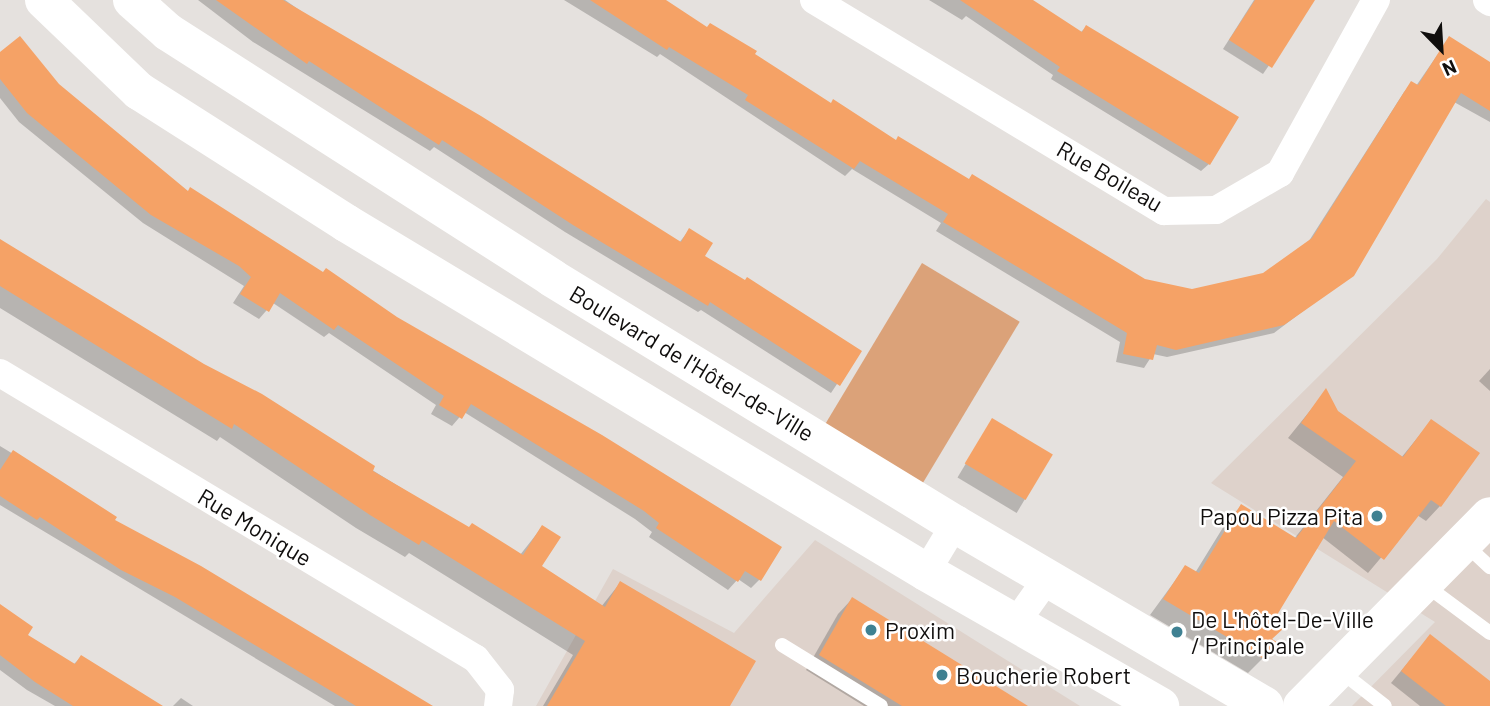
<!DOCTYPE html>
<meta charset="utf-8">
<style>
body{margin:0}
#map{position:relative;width:1490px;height:706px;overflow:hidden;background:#e5e1de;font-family:Barlow,sans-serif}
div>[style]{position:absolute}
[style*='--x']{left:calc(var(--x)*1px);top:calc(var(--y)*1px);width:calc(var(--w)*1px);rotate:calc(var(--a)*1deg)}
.built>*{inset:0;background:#ded2cb}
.green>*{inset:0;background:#dba279;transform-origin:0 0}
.shadow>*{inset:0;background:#0003;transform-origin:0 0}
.building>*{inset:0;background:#f5a266;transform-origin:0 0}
.lane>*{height:14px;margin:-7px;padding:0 7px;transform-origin:7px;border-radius:7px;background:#fff}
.street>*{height:28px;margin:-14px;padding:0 14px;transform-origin:14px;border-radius:14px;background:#fff}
.secondary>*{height:38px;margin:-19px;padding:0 19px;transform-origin:19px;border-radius:19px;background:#fff}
.dots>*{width:19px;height:19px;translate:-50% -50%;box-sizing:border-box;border:4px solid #fff;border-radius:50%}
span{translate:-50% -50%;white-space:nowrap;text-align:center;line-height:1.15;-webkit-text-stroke:5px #fff;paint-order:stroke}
.street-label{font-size:23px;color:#100e0d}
.poi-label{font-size:23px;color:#100e0d}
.right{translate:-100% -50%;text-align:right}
.left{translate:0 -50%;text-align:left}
.north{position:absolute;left:1406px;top:14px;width:70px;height:70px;-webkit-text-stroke:5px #fff;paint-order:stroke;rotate:156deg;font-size:19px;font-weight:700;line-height:28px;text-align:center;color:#100e0d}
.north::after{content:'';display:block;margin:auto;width:24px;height:32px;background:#100e0d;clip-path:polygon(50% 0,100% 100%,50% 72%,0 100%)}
</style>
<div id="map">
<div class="built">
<div style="clip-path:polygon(1486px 199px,1490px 202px,1490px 706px,1352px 706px,1435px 622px,1211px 483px,1437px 259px)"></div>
<div style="clip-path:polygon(815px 540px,1080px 706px,536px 706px,613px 569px,734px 633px)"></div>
</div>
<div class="green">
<div style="left:922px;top:263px;width:114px;height:205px;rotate:31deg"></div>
</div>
<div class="shadow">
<div style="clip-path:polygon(198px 0,285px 0,344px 41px,679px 243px,689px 230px,703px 256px,859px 351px,831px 393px,701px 310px,698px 312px,565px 232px,434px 147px,430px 151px,253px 42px)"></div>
<div style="clip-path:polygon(564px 0,661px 0,830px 104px,1145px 281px,1192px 291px,1264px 274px,1307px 244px,1404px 92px,1412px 84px,1416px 86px,1449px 38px,1490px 63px,1490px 122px,1454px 102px,1352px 274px,1274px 333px,1167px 357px,1153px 354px,1144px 368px,1116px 362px,1120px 342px,936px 231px,941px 223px,852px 169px,845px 176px,660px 54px,657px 57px)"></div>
<div style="clip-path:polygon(929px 0,1030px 0,1080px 33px,1086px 27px,1209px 164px,1201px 171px,1051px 79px,1053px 75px,966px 16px,962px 20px)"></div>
<div style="clip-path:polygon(1254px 0,1314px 0,1263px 74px,1223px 49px)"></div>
<div style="clip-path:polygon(0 55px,58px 86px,187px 192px,760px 579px,751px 588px,738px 579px,728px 590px,649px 537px,652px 532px,635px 519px,464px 412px,452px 426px,431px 414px,436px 405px,329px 333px,324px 337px,273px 303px,259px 319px,233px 303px,244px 286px,143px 223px,19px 122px,0 98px)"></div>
<div style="clip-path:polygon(0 241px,468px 529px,520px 555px,542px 527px,539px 567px,601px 607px,620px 583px,728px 706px,543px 706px,573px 655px,409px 553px,405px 557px,356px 528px,220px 437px,217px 441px,0 308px)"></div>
<div style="clip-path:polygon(1490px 369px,1490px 391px,1479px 381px)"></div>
<div style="clip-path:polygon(1326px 391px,1337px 412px,1401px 458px,1431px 421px,1440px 506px,1426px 521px,1417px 515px,1368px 573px,1322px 537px,1272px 621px,1269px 640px,1277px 644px,1248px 673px,1150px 615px,1185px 567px,1195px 573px,1227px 521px,1241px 506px,1294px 539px,1343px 477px,1288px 438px)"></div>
<div style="left:992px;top:420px;width:69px;height:67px;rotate:31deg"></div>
<div style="clip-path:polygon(0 446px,61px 483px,113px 521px,426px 706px,335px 706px,0 505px)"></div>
<div style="clip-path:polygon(852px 599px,1024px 706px,864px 706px,806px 670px,838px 614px)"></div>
<div style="clip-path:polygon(0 606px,25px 635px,73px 665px,81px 657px,160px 706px,55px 706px,27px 690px,0 670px)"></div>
<div style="clip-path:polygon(1430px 636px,1490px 683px,1490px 706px,1420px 706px,1391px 683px)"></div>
<div style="clip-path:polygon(181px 698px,193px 706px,173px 706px)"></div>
</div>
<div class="building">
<div style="clip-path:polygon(216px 0,283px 0,481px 116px,681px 242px,689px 228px,713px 243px,705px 256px,745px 280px,747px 277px,862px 351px,840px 386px,710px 302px,708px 306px,573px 225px,442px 140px,439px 145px,309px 61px,307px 64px)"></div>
<div style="clip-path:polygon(590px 0,666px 0,707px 27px,710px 23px,757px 51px,755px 54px,831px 103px,833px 99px,896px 140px,898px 136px,969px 179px,972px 174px,1145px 279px,1192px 289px,1263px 273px,1312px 238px,1411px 81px,1418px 85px,1449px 36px,1490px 62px,1490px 111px,1461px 93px,1354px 276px,1284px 325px,1176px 350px,1157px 345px,1153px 360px,1123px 354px,1127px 333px,943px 222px,948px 214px,860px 161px,854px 169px,745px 100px,748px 95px,669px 47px,667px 50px)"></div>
<div style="clip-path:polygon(960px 0,1033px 0,1082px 32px,1086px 25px,1239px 117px,1210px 165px,1057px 71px,1060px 67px)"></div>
<div style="clip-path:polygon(1255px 0,1315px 0,1272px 68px,1229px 40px)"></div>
<div style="clip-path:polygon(20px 36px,59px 84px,188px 191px,190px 187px,323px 272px,326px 268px,397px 317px,602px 435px,782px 547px,761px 581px,745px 571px,738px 582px,656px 528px,659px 523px,644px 511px,471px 404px,462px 419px,439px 405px,444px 396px,338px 325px,334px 330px,280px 293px,269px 312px,240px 294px,251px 277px,239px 266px,151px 215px,27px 113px,0 79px,0 52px)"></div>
<div style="clip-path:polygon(0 239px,204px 364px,262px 394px,375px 466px,373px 471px,469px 527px,472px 523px,523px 555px,542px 525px,561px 537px,542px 566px,605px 607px,620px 581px,756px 661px,730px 706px,547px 706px,585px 641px,422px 540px,419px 545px,370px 515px,234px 424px,232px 429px,0 286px)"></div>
<div style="clip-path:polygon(1326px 388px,1338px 411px,1403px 457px,1431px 419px,1480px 453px,1441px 507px,1431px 500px,1384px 560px,1334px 521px,1274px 620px,1285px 627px,1272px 639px,1280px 644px,1264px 659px,1163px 599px,1185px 565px,1199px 573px,1241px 504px,1296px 538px,1356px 461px,1301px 423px)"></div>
<div style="left:992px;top:418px;width:71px;height:53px;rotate:31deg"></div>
<div style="clip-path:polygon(13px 450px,117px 517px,115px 520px,201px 566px,433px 706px,356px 706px,175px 597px,121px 570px,40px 517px,37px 520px,0 496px,0 470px)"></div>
<div style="clip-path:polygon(852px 597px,1028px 706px,902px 706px,819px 655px)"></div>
<div style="clip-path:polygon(0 604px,33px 627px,28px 635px,75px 664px,81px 655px,163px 706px,73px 706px,35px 682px,0 655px)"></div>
<div style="clip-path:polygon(1430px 634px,1490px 681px,1490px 706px,1446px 706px,1401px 671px)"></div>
</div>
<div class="lane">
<div style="--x:1465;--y:544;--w:34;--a:43"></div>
<div style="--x:1424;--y:584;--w:82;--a:36.6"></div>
<div style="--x:782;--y:645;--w:116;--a:31.6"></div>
<div style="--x:1339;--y:670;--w:58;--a:38"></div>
</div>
<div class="street">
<div style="--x:814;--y:0;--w:409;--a:31.1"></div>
<div style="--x:1164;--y:211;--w:52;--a:-1.1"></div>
<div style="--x:1216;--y:210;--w:74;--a:-30"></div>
<div style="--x:1280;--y:173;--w:198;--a:-61"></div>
<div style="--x:1487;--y:0;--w:4;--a:34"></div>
<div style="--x:0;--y:373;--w:555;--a:31"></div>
<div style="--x:476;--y:659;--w:39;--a:52"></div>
<div style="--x:500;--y:690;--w:16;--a:97"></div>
<div style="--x:926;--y:572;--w:56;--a:-58.9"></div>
<div style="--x:1017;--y:621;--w:55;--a:-54.6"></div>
</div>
<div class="secondary">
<div style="--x:44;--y:0;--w:132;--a:43.8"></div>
<div style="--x:139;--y:91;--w:246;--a:32.5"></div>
<div style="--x:346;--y:223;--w:677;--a:31.04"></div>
<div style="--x:926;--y:572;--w:270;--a:29.8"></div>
<div style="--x:132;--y:0;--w:48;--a:41.6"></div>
<div style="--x:168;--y:32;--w:456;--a:32.6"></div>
<div style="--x:552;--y:278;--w:472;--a:31.4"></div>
<div style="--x:955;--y:524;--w:359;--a:30.4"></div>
<div style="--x:1302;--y:706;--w:267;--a:-45.3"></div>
</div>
<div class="dots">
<div style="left:1377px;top:516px;background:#3f8192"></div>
<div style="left:871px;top:630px;background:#3f8192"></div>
<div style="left:1177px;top:632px;background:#3f8192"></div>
<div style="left:942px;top:675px;background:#3f8192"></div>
</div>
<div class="street-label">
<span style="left:1110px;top:176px;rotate:30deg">Rue Boileau</span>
<span style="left:692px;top:363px;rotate:31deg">Boulevard de l'Hôtel-de-Ville</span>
<span style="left:255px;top:527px;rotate:31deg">Rue Monique</span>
</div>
<div class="poi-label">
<span class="right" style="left:1363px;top:516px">Papou Pizza Pita</span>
<span class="left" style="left:1191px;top:632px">De L'hôtel-De-Ville<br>/ Principale</span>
<span class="left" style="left:885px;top:630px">Proxim</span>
<span class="left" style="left:956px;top:675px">Boucherie Robert</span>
</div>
<div class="north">N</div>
</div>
